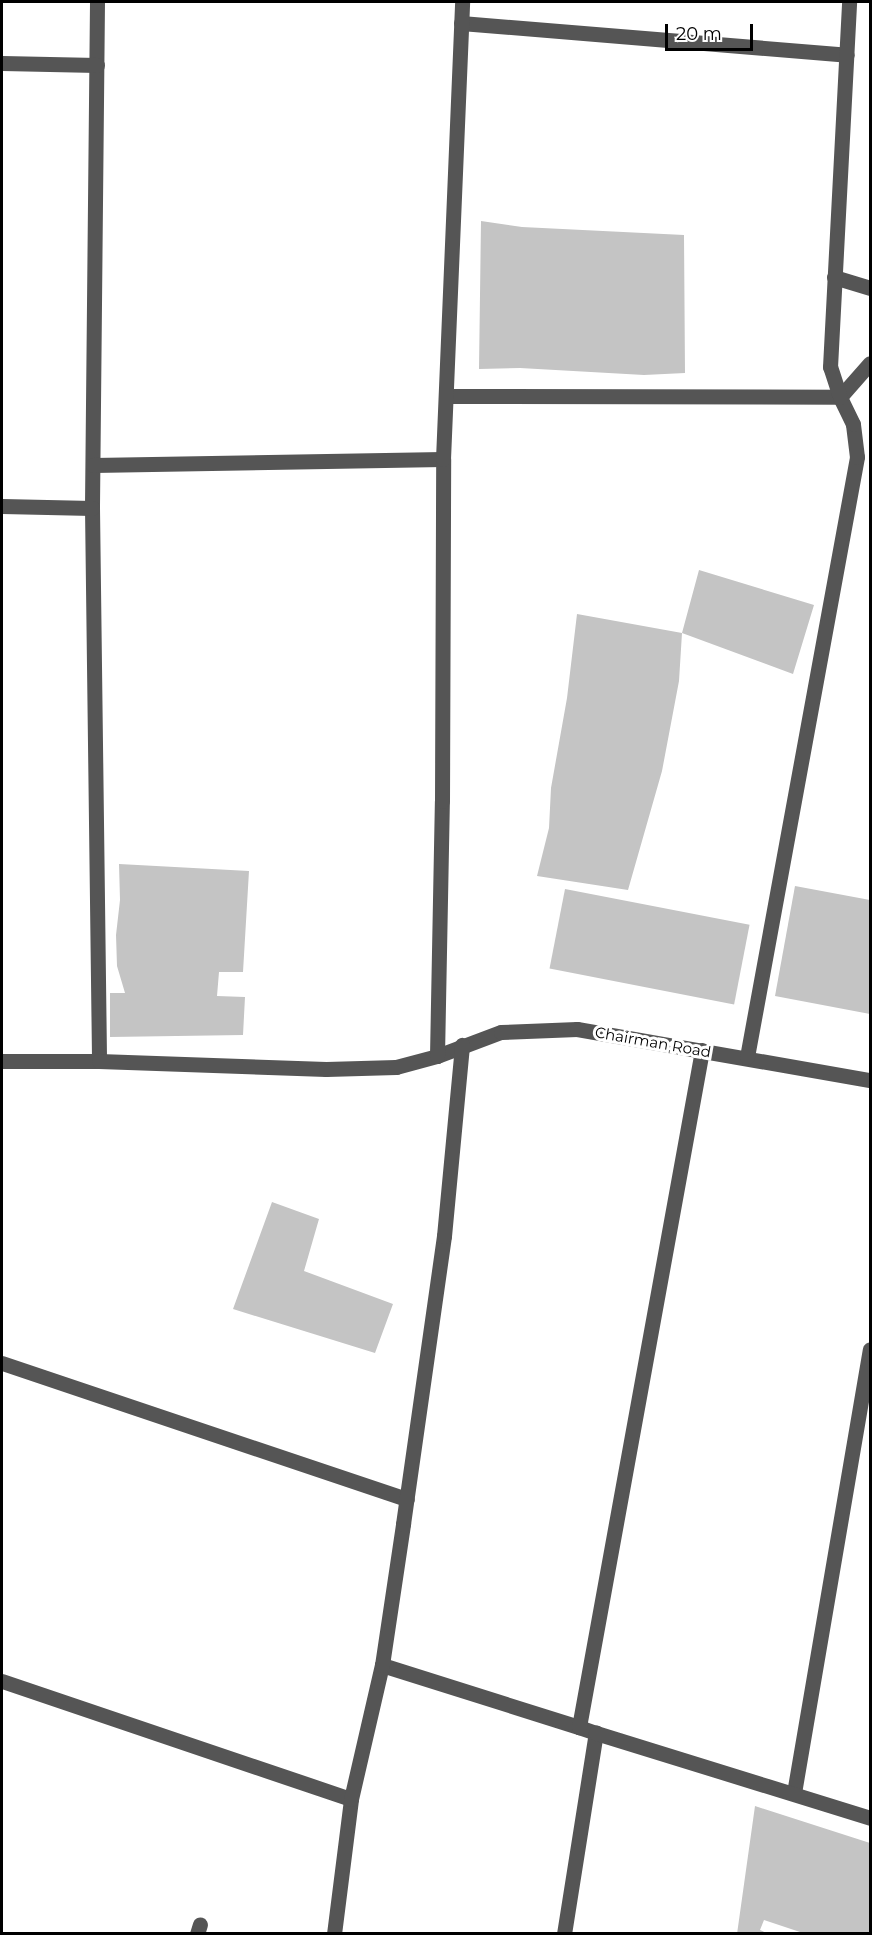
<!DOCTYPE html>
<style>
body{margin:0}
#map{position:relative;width:872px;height:1935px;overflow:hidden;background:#fff;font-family:Montserrat,sans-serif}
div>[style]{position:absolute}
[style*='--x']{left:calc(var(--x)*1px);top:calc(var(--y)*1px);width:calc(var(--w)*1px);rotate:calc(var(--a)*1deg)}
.building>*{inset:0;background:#c4c4c4;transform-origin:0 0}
.minor>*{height:15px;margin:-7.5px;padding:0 7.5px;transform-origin:7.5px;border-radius:7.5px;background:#555}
span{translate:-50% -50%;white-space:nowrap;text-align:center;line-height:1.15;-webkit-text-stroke:6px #fff;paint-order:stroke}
.street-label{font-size:15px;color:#000}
.frame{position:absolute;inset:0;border:3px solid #000;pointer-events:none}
.scale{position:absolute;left:665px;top:24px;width:88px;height:27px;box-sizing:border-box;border:3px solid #000;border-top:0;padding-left:8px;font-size:18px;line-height:21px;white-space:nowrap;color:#000;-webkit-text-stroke:4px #fff;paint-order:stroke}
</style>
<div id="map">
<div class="building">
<div style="clip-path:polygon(481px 221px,522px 227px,684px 235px,685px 373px,644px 375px,520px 368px,479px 369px)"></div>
<div style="clip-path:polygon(699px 570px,814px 605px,793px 674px,682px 633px,679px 681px,662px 771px,628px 890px,537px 876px,549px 828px,551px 788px,567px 698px,577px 614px,682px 633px)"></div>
<div style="clip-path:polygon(119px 864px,249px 871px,243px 972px,219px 972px,217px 996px,245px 997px,243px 1035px,110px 1037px,110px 993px,125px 993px,117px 966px,116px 935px,120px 900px)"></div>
<div style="clip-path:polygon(795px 886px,870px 900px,870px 1014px,775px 996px)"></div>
<div style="left:565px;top:889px;width:188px;height:81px;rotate:11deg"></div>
<div style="clip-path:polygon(272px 1202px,319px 1219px,304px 1271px,393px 1304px,375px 1353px,233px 1309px)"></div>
<div style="clip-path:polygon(755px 1806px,870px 1843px,870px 1934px,806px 1934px,764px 1920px,760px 1930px,769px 1934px,737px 1934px)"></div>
</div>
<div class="minor">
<div style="--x:97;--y:2;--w:506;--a:90.57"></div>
<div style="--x:92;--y:508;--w:553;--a:89.27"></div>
<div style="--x:461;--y:23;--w:387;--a:4.7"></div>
<div style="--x:2;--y:63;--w:95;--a:1.2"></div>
<div style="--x:834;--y:277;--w:38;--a:17"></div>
<div style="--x:446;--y:396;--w:394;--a:0.1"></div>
<div style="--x:840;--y:397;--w:45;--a:-48.6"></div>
<div style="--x:93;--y:465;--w:350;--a:-1"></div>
<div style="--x:2;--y:506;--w:90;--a:1.3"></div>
<div style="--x:437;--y:1056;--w:68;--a:-20.6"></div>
<div style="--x:501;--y:1032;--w:76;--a:-2.3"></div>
<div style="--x:577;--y:1029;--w:297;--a:9.9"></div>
<div style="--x:747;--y:1057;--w:610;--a:-79.61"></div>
<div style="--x:857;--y:457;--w:33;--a:-97"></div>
<div style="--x:853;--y:424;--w:30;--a:-116"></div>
<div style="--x:840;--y:397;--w:32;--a:-108"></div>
<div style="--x:830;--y:367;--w:365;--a:-87"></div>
<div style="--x:2;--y:1061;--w:97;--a:0"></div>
<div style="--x:99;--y:1061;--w:227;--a:2"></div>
<div style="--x:326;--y:1069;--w:70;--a:-1.6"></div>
<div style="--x:396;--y:1067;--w:42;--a:-15"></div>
<div style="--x:437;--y:1056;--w:255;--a:-88.9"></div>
<div style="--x:442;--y:801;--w:342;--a:-89.8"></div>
<div style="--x:443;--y:459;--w:457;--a:-87.6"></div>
<div style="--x:2;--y:1363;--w:427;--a:18.6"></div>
<div style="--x:382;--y:1665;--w:207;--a:17.5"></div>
<div style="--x:2;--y:1681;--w:368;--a:18.7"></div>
<div style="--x:596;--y:1733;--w:18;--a:-161"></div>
<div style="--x:579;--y:1727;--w:688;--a:-79.7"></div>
<div style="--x:794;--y:1793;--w:450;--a:-80.3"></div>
<div style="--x:197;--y:1934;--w:10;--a:-73"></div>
<div style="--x:334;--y:1934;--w:136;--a:-82.8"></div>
<div style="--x:351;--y:1799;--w:138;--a:-77"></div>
<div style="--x:382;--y:1665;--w:143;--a:-81.5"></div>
<div style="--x:403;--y:1524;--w:291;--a:-81.9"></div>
<div style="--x:444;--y:1236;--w:192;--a:-84.6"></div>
<div style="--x:564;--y:1934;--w:204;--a:-81"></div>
<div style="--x:596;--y:1733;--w:287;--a:17.2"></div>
</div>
<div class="street-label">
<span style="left:653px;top:1042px;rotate:10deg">Chairman Road</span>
</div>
<div class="frame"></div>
<div class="scale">20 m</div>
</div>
